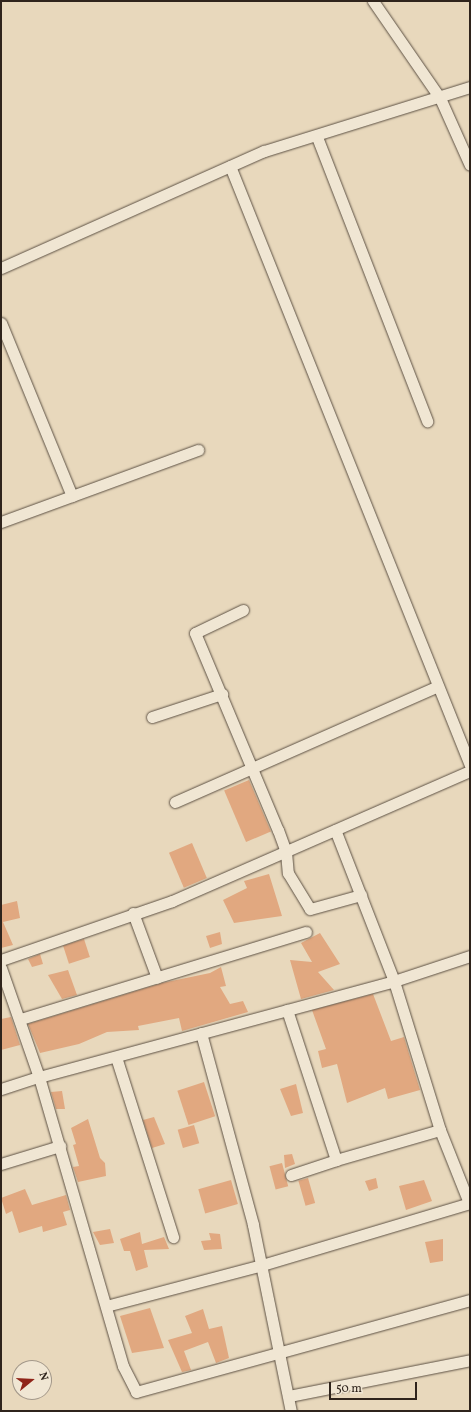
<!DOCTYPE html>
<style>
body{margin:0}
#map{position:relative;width:471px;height:1412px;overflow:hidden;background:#e8d8bc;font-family:Vollkorn,serif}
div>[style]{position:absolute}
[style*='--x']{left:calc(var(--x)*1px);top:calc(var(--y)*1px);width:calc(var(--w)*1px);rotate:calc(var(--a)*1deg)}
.building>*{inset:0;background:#e1a880;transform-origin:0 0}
.roads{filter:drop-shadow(0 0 1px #5d5144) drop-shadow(0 0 1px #5d5144)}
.street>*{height:11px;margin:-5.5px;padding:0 5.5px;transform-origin:5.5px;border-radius:5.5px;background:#f0e6d3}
span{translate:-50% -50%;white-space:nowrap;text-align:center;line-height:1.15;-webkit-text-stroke:3px #f0e6d3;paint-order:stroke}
.frame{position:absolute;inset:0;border:2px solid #2f241c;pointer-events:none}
.north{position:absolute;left:12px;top:1360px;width:40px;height:40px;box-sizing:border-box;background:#f0e6d3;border:1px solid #a3988a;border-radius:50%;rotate:72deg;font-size:11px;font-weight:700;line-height:16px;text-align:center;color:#2f241c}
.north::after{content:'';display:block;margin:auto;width:14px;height:18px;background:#8f2418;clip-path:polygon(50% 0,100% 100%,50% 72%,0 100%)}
.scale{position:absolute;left:329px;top:1382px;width:88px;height:18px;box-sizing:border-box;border:2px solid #2f241c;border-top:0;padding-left:5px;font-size:12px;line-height:14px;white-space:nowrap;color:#2f241c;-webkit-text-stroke:3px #f0e6d3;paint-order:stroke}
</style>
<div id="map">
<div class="building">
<div style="left:249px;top:780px;width:56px;height:27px;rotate:67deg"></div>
<div style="left:192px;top:843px;width:38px;height:25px;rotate:67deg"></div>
<div style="clip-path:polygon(269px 874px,282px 916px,234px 923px,223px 900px,247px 888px,244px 881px)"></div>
<div style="clip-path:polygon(17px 901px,20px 918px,3px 922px,13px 945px,1px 948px,1px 905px)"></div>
<div style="clip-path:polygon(220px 932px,222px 944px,210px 948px,206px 936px)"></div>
<div style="clip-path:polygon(320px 933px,340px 964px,318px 972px,334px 990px,301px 999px,290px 960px,312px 962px,301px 943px)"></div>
<div style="left:84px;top:939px;width:19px;height:22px;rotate:72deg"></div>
<div style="clip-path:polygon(40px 954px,43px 964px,32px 967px,28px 959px)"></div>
<div style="clip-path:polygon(221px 967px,226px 986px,220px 987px,230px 1004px,243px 1001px,248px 1012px,182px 1031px,179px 1018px,138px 1026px,139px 1030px,107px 1032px,79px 1044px,40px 1053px,28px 1024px,162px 983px,210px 973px)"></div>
<div style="clip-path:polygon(68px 970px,77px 995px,62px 999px,48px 975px)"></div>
<div style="clip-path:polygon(373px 994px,391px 1041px,404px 1037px,420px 1090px,388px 1099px,385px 1088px,347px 1103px,337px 1064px,322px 1068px,318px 1051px,326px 1049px,312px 1010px)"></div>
<div style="clip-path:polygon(11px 1017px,20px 1045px,1px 1050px,1px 1019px)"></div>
<div style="left:204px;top:1082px;width:36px;height:28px;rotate:72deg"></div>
<div style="clip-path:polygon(296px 1084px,303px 1113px,291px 1116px,280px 1089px)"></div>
<div style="clip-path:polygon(62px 1091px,65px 1109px,56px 1109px,51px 1092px)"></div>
<div style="clip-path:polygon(154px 1117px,165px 1144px,152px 1148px,143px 1120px)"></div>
<div style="clip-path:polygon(88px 1119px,100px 1158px,105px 1163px,106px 1176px,78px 1182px,73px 1167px,79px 1166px,73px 1145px,76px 1144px,71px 1128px)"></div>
<div style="left:194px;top:1125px;width:19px;height:17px;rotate:74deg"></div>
<div style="clip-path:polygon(292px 1154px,295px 1164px,285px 1168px,284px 1155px)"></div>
<div style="left:282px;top:1163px;width:24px;height:13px;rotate:75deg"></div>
<div style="left:308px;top:1178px;width:26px;height:10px;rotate:74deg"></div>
<div style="clip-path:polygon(376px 1178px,378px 1188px,369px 1191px,365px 1181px)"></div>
<div style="left:231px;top:1180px;width:25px;height:34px;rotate:74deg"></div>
<div style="clip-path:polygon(424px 1180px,432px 1201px,406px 1210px,399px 1186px)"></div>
<div style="clip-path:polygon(25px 1189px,32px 1205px,66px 1195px,70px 1210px,63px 1212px,67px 1225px,43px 1232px,42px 1226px,19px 1233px,12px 1211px,6px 1214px,1px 1198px)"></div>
<div style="clip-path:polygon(110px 1229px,114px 1243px,100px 1245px,93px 1232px)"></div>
<div style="clip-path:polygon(140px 1232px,142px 1244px,164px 1237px,169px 1249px,144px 1250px,148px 1267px,136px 1271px,130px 1251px,124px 1251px,120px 1239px)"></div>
<div style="clip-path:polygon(209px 1233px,220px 1234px,222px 1249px,204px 1250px,201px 1241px,211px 1240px)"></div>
<div style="clip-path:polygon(443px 1239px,443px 1261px,430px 1263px,425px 1242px)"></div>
<div style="clip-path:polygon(150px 1308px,164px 1348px,132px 1353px,120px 1316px)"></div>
<div style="clip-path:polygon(203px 1309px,209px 1329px,222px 1326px,229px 1358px,216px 1363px,208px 1342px,184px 1351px,191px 1370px,182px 1372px,168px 1340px,192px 1333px,185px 1316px)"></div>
</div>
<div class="roads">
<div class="street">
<div style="--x:373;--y:1;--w:118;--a:55.4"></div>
<div style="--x:440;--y:98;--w:73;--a:65.9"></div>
<div style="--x:317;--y:137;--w:305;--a:68.8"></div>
<div style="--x:230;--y:166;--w:645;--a:68.17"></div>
<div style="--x:1;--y:268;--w:288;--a:-24"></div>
<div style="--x:264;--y:151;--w:216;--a:-17.3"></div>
<div style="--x:1;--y:323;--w:187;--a:67.7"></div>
<div style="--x:1;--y:522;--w:210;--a:-20.1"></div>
<div style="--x:243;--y:610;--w:53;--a:154.4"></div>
<div style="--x:195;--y:633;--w:214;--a:67.2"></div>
<div style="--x:278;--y:830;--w:23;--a:70"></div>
<div style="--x:286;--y:852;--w:21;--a:85"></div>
<div style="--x:288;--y:873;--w:42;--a:58.6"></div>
<div style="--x:310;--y:909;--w:53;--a:-15.4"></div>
<div style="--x:152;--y:717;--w:74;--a:-18.2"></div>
<div style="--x:175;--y:802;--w:287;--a:-23.8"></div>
<div style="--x:133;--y:913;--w:69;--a:69.7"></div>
<div style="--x:1;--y:960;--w:181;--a:-19"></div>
<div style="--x:172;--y:901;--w:325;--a:-23.6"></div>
<div style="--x:1;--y:968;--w:115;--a:70.8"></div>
<div style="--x:39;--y:1077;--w:368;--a:-15.1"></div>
<div style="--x:394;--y:981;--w:80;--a:-18.2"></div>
<div style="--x:287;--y:1010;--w:158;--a:71.9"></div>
<div style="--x:336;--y:1160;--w:108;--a:-16.1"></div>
<div style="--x:440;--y:1130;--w:156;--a:-107.2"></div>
<div style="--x:394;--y:981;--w:162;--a:-111.3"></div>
<div style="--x:21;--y:1019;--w:298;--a:-17"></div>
<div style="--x:201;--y:1033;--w:199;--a:74.8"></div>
<div style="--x:253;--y:1225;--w:190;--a:78.5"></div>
<div style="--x:116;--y:1057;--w:189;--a:72.4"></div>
<div style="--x:1;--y:1089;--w:40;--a:-18"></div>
<div style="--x:39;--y:1077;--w:301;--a:73.8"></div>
<div style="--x:123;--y:1366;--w:29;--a:63"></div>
<div style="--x:136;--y:1392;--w:346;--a:-15.4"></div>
<div style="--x:440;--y:1130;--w:79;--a:68.3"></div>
<div style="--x:1;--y:1164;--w:62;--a:-17"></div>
<div style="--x:291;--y:1175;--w:47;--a:-18.4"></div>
<div style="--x:106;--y:1306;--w:161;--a:-14.7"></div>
<div style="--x:262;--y:1265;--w:217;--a:-16.6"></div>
<div style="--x:289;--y:1396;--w:185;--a:-11.2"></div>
</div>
</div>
<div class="frame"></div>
<div class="north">N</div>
<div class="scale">50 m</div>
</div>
